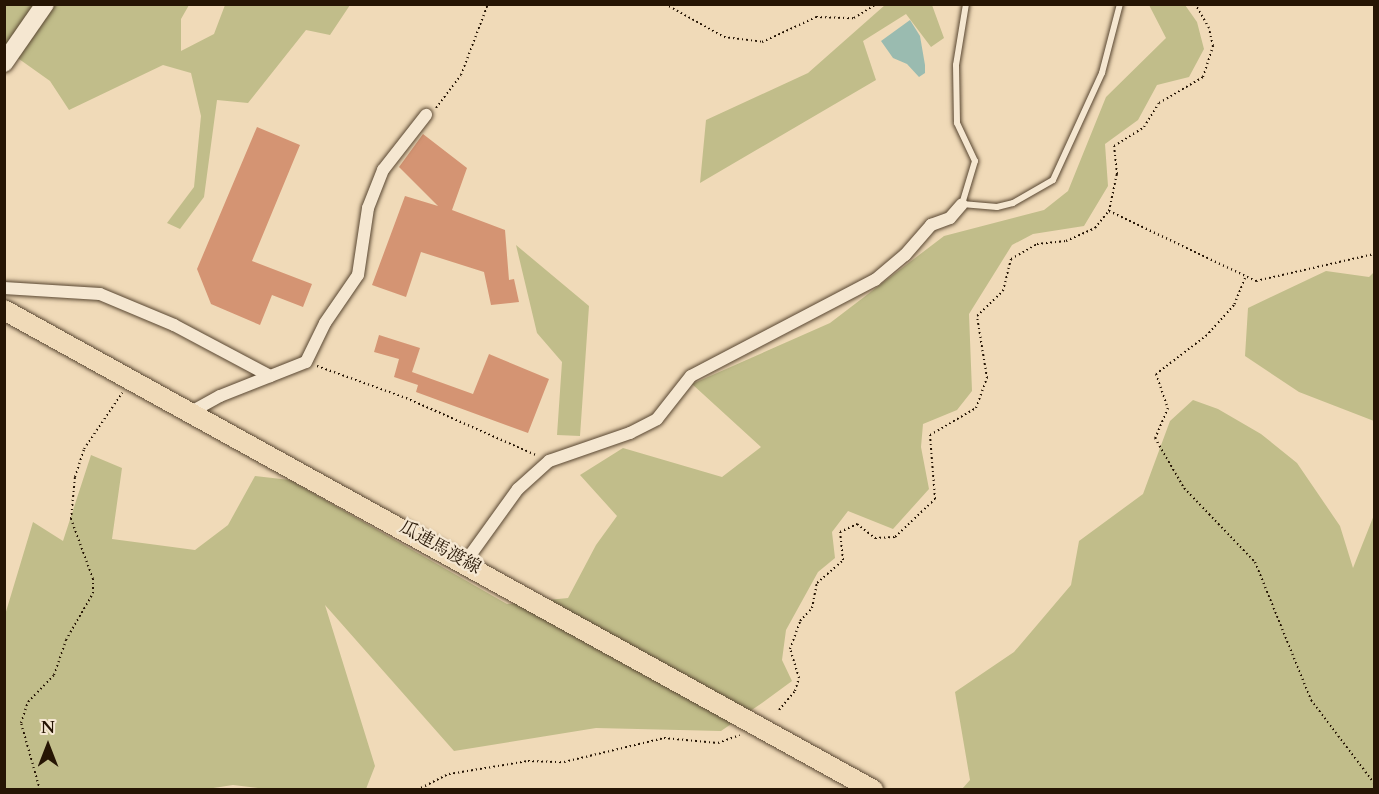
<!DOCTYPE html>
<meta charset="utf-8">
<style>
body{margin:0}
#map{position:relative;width:1379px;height:794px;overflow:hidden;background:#f0dab8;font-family:Cardo,"Noto Serif JP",serif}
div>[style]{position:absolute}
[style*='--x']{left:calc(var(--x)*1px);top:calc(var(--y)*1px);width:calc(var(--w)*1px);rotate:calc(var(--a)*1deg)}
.green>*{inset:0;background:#c1bd8a}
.water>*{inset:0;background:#9abbb0}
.building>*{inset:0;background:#d49473}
.path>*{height:2px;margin-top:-1px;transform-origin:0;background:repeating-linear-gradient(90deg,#261504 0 1.5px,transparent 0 4.5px)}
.roads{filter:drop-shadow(0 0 2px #584631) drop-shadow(0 0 2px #584631)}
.lane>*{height:6px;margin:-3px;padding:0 3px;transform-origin:3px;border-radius:3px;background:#f5e7d1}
.street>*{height:12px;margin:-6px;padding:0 6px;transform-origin:6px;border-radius:6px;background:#f5e7d1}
.secondary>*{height:18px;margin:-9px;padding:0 9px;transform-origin:9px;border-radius:9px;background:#f5e7d1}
.primary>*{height:20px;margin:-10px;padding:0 10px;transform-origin:10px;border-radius:10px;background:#f0dab8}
span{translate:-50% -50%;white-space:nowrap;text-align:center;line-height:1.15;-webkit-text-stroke:4.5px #f5e7d1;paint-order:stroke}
.street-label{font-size:18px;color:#261504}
.frame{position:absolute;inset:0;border:6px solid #261504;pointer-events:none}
.north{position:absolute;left:18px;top:716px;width:60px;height:60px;-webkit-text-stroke:4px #f5e7d1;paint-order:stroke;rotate:0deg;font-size:16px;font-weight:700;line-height:24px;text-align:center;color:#261504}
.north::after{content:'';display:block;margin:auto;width:21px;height:27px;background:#261504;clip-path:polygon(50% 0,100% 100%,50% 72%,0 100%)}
</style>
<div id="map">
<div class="green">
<div style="clip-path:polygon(5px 5px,189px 5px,181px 19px,181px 51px,214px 34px,225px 5px,350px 5px,330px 35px,306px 30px,248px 103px,217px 100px,204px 197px,180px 229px,167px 223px,194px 187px,201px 116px,191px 73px,163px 65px,69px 110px,50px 81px,5px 49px)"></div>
<div style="clip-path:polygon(885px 5px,932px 5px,944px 38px,931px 47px,906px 14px,863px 41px,876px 80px,700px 183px,706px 120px,808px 73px)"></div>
<div style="clip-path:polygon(1149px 5px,1185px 5px,1197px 22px,1204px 49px,1189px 77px,1157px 85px,1138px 120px,1105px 144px,1108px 186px,1084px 226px,1033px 234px,1012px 245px,969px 314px,972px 391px,957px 410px,923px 424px,921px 447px,929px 489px,893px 529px,848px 511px,832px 532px,835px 558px,818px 572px,786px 630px,782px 660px,792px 681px,762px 703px,721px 731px,596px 728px,454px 751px,325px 605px,375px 766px,366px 789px,274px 790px,233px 785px,200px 790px,5px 790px,5px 615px,33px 522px,63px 541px,91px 455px,122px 468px,112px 539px,195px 550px,228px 525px,255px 476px,290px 480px,507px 604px,568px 598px,596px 545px,617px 516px,580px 475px,623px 448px,722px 477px,761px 447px,692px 384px,830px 323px,944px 236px,1044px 210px,1068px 191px,1106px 97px,1166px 38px)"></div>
<div style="clip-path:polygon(516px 245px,589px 306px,580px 436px,557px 435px,562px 362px,537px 333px)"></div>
<div style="clip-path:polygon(1326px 271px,1369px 277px,1374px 272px,1374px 421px,1299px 392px,1245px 356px,1248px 308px)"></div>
<div style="clip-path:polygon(1193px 400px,1218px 409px,1261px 434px,1297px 463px,1340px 526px,1353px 568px,1374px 515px,1374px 789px,962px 789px,970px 780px,955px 692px,1014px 652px,1071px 585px,1079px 541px,1143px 494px,1170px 421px)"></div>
</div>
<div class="water">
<div style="clip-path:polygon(910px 20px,920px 36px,925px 65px,925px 73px,919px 77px,907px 64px,893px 58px,881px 41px)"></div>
</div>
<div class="building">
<div style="clip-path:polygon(257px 127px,300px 145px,252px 261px,312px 284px,303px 307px,272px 295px,260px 325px,211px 304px,197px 269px)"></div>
<div style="clip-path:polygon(423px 134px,467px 168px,452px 210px,505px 230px,509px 280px,514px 279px,519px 302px,491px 305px,484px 272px,421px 252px,406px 297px,372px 285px,405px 196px,438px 206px,399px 167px)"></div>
<div style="clip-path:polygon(379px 335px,420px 348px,412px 372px,473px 394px,489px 354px,549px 379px,528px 433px,416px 392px,418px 385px,394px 377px,399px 359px,374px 352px)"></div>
</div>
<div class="path">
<div style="--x:665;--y:4;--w:68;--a:29.2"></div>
<div style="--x:724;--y:37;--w:38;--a:7"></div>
<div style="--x:762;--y:42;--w:60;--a:-24.8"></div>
<div style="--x:816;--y:17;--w:38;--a:2"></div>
<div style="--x:854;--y:18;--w:26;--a:-32"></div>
<div style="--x:436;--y:108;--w:41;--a:-52.9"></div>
<div style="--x:461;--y:75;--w:76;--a:-69.2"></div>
<div style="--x:1374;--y:198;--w:4;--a:90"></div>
<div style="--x:1109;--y:211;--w:163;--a:25.5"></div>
<div style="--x:1256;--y:281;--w:121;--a:-12.9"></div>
<div style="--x:1245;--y:278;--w:29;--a:112"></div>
<div style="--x:1234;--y:305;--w:40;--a:132"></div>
<div style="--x:1207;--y:335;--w:64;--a:142.6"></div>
<div style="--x:1156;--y:374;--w:36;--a:71"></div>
<div style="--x:1168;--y:408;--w:33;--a:113"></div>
<div style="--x:1155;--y:438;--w:58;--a:59.9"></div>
<div style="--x:1184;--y:488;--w:103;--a:46.2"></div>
<div style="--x:1255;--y:562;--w:149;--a:67.9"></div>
<div style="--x:1311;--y:700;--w:104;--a:52.8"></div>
<div style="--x:317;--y:366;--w:95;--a:19.8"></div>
<div style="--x:406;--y:398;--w:142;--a:23.7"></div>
<div style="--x:779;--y:710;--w:25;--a:-50"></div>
<div style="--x:795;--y:691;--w:14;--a:-73"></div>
<div style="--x:799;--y:678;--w:30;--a:-107"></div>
<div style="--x:790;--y:649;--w:30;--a:-70"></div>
<div style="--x:800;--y:621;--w:18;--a:-47"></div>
<div style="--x:812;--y:608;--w:25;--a:-79"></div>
<div style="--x:817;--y:583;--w:35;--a:-41"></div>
<div style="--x:843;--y:560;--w:28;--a:-96"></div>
<div style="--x:840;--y:532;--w:19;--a:-25"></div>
<div style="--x:857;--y:524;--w:23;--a:38"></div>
<div style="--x:875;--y:538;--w:20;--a:-3"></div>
<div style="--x:895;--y:537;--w:55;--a:-43.5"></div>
<div style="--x:935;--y:499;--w:64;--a:-94.5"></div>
<div style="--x:930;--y:435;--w:53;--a:-30.4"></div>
<div style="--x:976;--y:408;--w:32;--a:-70"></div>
<div style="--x:987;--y:378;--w:63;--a:-99.2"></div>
<div style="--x:977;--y:316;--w:36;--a:-44"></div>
<div style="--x:1003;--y:291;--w:33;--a:-76"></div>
<div style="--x:1011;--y:259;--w:30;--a:-30"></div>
<div style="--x:1037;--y:244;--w:29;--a:-6"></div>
<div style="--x:1066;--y:241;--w:32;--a:-24"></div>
<div style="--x:1095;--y:228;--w:22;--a:-51"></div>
<div style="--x:1109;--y:211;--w:38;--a:-78"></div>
<div style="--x:1117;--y:174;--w:28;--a:-96"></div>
<div style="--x:1114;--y:146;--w:36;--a:-32"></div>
<div style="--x:1144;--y:127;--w:28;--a:-58"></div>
<div style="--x:1159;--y:103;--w:51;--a:-30.6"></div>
<div style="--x:1203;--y:77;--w:33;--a:-72"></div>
<div style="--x:1213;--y:46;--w:18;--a:-103"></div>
<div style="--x:1209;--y:28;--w:28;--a:-120"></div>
<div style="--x:40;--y:790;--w:70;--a:-105.8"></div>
<div style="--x:21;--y:723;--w:22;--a:-72"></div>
<div style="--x:28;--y:702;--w:37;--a:-46"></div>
<div style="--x:54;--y:675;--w:37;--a:-71"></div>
<div style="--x:66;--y:640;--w:54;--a:-60.1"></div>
<div style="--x:93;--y:593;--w:14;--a:-90"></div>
<div style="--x:93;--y:579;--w:64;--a:-110.1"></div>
<div style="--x:71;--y:519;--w:42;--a:-84.6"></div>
<div style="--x:75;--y:477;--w:29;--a:-72"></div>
<div style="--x:84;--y:449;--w:68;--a:-55.8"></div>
<div style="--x:417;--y:790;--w:36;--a:-27"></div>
<div style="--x:449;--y:774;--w:80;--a:-9.3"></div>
<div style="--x:528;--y:761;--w:36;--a:2"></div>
<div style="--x:564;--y:762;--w:103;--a:-13.5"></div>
<div style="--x:664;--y:738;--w:54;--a:5.3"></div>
<div style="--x:718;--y:743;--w:23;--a:-20"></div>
</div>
<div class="roads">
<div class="lane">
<div style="--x:966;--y:4;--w:62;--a:99.3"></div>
<div style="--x:956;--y:65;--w:58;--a:89"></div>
<div style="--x:957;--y:123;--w:42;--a:64.7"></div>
<div style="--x:975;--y:161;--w:45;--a:106.8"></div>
<div style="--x:962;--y:204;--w:35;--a:5"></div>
<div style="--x:997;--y:207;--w:16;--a:-14"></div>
<div style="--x:1013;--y:203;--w:46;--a:-29.9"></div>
<div style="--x:1053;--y:180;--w:118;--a:-65.4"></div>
<div style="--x:1102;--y:73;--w:71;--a:-75.4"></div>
</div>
<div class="street">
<div style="--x:4;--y:288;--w:96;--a:3.6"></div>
<div style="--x:100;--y:294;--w:80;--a:22.7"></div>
<div style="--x:174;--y:325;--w:109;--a:28"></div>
<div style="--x:191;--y:412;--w:33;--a:-29"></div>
<div style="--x:220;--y:396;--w:92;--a:-21.6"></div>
<div style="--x:306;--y:362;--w:43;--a:-64"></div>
<div style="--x:325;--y:323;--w:58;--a:-55.5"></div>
<div style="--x:358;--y:275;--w:68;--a:-81.5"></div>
<div style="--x:368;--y:208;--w:41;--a:-68.5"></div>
<div style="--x:383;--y:170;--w:70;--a:-52"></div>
<div style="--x:466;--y:561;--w:89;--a:-54.2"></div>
<div style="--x:518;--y:489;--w:42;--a:-42.1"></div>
<div style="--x:549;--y:461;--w:86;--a:-19.1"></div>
<div style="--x:630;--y:433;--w:30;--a:-27"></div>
<div style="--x:657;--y:419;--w:55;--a:-51.7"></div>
<div style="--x:691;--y:376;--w:208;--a:-27.6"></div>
<div style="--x:875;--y:280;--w:39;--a:-40"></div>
<div style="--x:905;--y:255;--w:40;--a:-49"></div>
<div style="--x:931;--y:225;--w:20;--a:-20"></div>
<div style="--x:950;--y:218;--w:18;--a:-49"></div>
</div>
<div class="secondary">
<div style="--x:4;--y:63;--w:72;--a:-55.2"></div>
</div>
<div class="primary">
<div style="--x:4;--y:310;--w:993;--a:28.91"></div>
</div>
</div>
<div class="street-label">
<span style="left:440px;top:548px;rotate:29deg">瓜連馬渡線</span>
</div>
<div class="frame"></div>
<div class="north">N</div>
</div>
